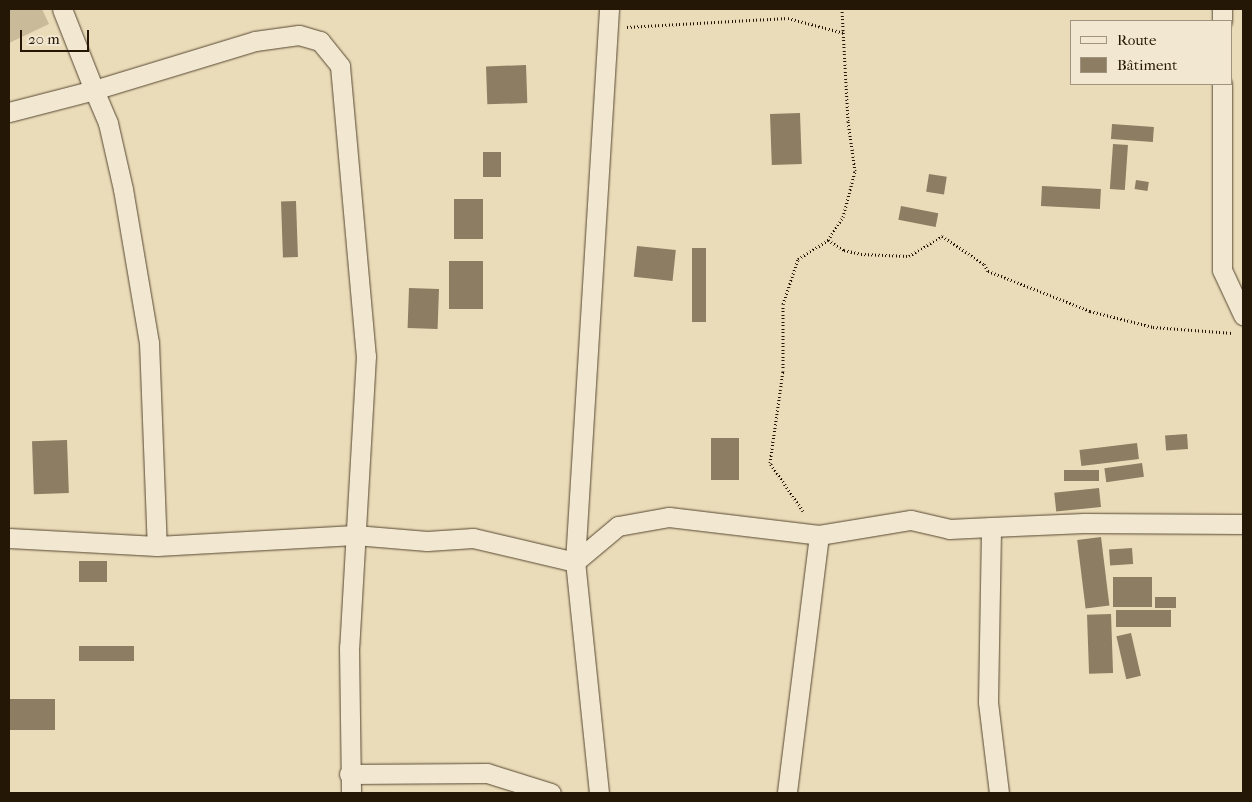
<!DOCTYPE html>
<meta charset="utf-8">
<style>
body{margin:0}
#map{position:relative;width:1252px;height:802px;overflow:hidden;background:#ebdcb9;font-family:"IM FELL French Canon",serif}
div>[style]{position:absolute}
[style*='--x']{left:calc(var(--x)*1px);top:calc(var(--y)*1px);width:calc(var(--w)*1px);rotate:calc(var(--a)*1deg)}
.green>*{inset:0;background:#c9bb9a}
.building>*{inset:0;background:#8c7d63;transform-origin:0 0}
.path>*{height:3px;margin-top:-1.5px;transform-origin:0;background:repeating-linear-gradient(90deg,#251705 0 1px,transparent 0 3.5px)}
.roads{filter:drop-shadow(0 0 1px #564832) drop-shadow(0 0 1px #564832)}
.street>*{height:19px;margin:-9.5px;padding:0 9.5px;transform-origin:9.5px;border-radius:9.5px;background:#f2e8d2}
span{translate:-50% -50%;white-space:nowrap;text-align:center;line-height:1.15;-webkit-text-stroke:4px #f2e8d2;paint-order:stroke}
.frame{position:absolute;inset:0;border:10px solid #251705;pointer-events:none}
.legend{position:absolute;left:1070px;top:20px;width:162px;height:65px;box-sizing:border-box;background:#f2e8d2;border:1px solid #a09480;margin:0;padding:6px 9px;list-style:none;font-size:15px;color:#251705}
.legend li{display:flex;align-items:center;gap:10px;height:25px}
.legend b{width:25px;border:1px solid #a09480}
.scale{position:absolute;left:20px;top:30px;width:69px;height:22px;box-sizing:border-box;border:2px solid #251705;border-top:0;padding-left:6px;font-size:15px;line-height:18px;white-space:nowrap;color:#251705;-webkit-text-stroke:4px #f2e8d2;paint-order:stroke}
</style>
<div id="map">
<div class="green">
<div style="clip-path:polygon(9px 9px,42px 9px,49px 24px,9px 43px)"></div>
</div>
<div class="building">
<div style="left:526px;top:65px;width:38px;height:40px;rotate:88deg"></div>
<div style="left:800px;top:113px;width:51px;height:30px;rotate:88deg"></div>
<div style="left:1112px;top:124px;width:42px;height:15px;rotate:4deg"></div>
<div style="left:1113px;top:144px;width:15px;height:45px;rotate:4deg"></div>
<div style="left:483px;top:152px;width:18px;height:25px"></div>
<div style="left:929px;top:174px;width:18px;height:18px;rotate:9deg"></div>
<div style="left:1136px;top:180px;width:13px;height:9px;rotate:9deg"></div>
<div style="left:1042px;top:186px;width:59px;height:20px;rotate:3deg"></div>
<div style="left:454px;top:199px;width:29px;height:40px"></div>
<div style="left:296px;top:201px;width:56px;height:15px;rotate:88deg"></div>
<div style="left:901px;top:206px;width:38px;height:14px;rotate:11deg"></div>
<div style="left:637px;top:246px;width:39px;height:31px;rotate:6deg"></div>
<div style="left:692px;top:248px;width:14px;height:74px"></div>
<div style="left:483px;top:261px;width:48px;height:34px;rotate:90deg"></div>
<div style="left:409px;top:288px;width:30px;height:40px;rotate:2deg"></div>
<div style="left:1187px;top:434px;width:15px;height:22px;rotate:86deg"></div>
<div style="left:711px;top:438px;width:28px;height:42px"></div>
<div style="left:67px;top:440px;width:53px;height:35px;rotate:88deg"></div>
<div style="left:1137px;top:443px;width:16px;height:58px;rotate:83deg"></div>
<div style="left:1142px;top:463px;width:14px;height:38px;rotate:82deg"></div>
<div style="left:1099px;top:470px;width:11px;height:35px;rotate:90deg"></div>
<div style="left:1099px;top:488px;width:19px;height:45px;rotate:84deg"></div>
<div style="left:1101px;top:537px;width:69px;height:24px;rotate:83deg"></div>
<div style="left:1132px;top:548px;width:16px;height:23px;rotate:86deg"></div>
<div style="left:79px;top:561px;width:28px;height:21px"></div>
<div style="left:1152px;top:577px;width:30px;height:39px;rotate:90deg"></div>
<div style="left:1155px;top:597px;width:21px;height:11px"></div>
<div style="left:1171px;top:610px;width:17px;height:55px;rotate:90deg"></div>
<div style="left:1111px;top:614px;width:59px;height:24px;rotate:88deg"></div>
<div style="left:1131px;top:633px;width:44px;height:15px;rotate:77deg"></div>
<div style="left:79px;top:646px;width:55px;height:15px"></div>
<div style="left:9px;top:699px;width:46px;height:31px"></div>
</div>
<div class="path">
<div style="--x:627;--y:27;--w:161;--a:-3.2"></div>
<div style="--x:788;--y:18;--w:58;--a:15"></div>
<div style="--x:828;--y:240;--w:19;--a:32"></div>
<div style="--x:844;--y:250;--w:17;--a:13"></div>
<div style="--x:861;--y:254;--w:48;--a:2.4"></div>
<div style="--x:909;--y:256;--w:39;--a:-31"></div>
<div style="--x:942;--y:236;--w:50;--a:33.7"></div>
<div style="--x:984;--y:264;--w:8;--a:60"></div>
<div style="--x:988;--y:271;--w:110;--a:21.4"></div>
<div style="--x:1090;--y:311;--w:65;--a:14.3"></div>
<div style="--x:1153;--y:327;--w:80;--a:4.3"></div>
<div style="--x:803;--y:511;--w:58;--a:-124.5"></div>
<div style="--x:770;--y:463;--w:93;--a:-82"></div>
<div style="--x:783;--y:371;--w:67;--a:-90"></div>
<div style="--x:783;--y:304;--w:47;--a:-71.6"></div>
<div style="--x:798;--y:259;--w:36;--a:-32"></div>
<div style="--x:828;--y:240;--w:27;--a:-57"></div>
<div style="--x:843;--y:217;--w:48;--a:-75.4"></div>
<div style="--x:855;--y:171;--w:50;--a:-98"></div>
<div style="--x:848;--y:121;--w:112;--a:-93.1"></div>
</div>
<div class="roads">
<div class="street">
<div style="--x:62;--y:9;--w:87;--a:68.4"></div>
<div style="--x:94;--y:90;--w:168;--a:-16.9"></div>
<div style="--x:255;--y:41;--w:44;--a:-7.8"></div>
<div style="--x:299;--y:35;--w:22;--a:16"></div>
<div style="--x:320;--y:41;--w:32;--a:51"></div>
<div style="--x:340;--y:66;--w:291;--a:84.9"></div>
<div style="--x:366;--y:356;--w:291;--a:93.3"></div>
<div style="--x:349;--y:647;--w:146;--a:89.2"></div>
<div style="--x:1222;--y:21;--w:12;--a:-90"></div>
<div style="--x:1222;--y:84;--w:186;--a:90"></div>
<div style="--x:1222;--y:270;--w:50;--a:65"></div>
<div style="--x:9;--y:112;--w:88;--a:-14.5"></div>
<div style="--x:94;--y:90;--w:36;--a:67"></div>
<div style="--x:108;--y:123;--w:68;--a:77.2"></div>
<div style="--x:123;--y:189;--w:155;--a:80.4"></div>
<div style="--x:149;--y:342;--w:204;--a:87.8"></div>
<div style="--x:157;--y:546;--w:198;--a:-3.2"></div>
<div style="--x:355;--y:535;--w:72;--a:4.8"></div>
<div style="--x:427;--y:541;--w:46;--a:-3.7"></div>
<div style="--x:473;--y:538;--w:105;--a:13.2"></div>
<div style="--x:575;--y:562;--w:56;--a:-39.9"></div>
<div style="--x:618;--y:526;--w:52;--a:-10"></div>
<div style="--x:669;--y:517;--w:151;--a:6.8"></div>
<div style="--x:819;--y:535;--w:260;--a:97.1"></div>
<div style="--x:819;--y:535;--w:93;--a:-9.3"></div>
<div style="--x:911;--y:520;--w:39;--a:13"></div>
<div style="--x:949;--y:529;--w:42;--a:-2.7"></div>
<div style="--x:9;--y:538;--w:148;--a:3.1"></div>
<div style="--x:349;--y:774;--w:138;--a:-0.4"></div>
<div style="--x:487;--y:773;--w:67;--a:17.4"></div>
<div style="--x:599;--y:793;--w:232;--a:-95.9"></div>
<div style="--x:575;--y:562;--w:554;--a:-86.48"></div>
<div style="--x:999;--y:793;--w:92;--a:-96.9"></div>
<div style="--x:988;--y:702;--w:175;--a:-89"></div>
<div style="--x:991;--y:527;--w:93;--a:-2.5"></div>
<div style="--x:1084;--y:523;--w:159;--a:0.4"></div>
</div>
</div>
<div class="frame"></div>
<ul class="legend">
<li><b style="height:6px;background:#f2e8d2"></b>Route</li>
<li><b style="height:14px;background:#8c7d63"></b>Bâtiment</li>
</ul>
<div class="scale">20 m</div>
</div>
